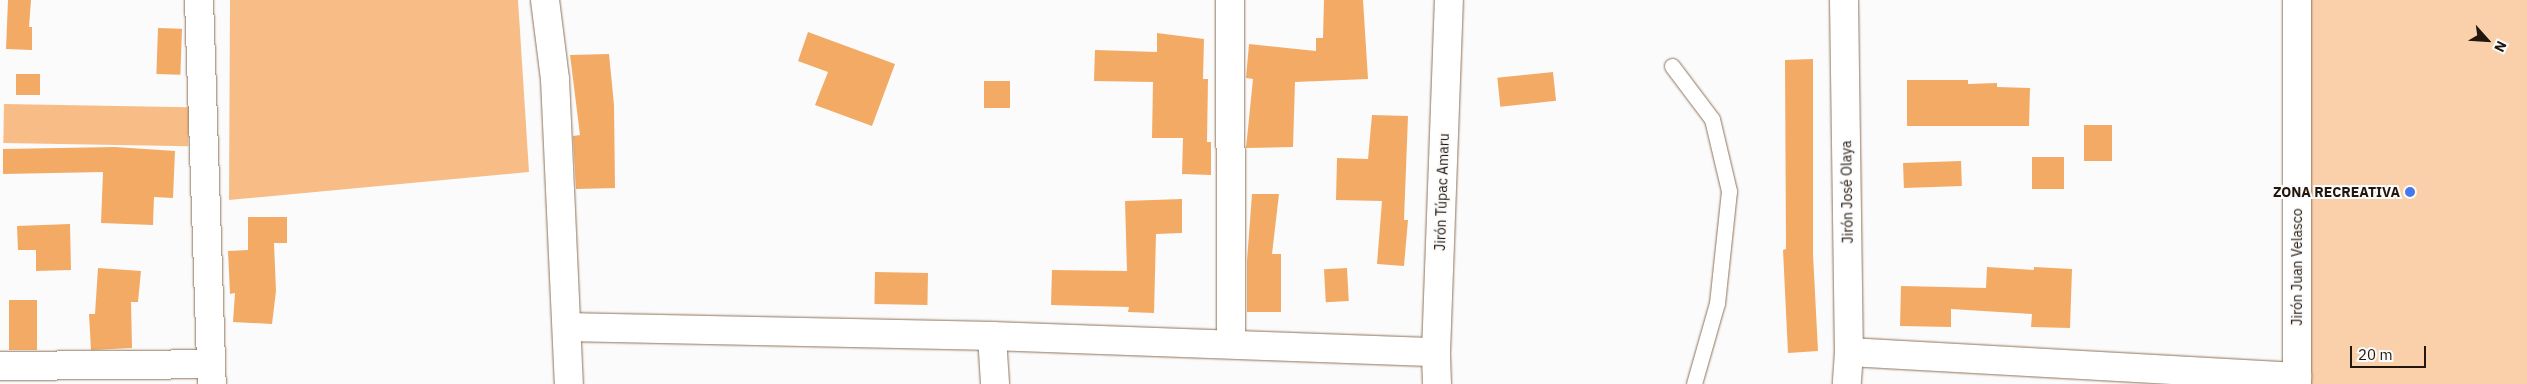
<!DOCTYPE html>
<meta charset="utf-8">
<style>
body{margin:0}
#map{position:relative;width:2527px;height:384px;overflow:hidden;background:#fbfbfb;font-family:"IBM Plex Sans",sans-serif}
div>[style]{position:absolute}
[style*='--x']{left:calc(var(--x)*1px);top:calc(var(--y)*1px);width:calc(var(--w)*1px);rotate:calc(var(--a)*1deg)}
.green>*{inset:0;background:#fad0ab;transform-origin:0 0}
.forest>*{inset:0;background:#f8bd87;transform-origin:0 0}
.building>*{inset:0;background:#f3aa64;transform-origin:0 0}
.roads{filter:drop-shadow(0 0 1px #8e725a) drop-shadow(0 0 1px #8e725a)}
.service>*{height:15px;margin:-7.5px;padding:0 7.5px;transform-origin:7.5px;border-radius:7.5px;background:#fff}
.minor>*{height:28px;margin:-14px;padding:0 14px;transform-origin:14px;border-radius:14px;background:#fff}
.dots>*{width:14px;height:14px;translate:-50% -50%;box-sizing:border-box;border:2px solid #fbfbfb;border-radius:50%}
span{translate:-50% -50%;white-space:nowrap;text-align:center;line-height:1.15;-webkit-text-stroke:4px #fbfbfb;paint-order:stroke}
.street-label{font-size:14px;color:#22170e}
.poi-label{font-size:14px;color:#22170e;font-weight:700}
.right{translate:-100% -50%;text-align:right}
.north{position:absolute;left:2462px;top:15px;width:50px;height:50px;-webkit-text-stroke:4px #fbfbfb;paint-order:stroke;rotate:116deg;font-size:14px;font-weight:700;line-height:20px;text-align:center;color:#22170e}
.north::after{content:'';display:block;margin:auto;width:18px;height:22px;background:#22170e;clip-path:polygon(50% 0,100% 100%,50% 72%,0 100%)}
.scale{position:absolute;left:2350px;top:346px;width:76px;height:22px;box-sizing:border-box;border:2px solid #22170e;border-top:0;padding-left:6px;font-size:15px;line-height:18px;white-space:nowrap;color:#22170e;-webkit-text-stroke:4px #fbfbfb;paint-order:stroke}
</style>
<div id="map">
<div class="green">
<div style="left:2296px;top:0;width:231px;height:384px"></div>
</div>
<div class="forest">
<div style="clip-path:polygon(230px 0,518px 0,529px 172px,229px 200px)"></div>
<div style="left:4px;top:104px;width:185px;height:39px;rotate:1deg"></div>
</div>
<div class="building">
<div style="clip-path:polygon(8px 0,31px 0,29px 27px,32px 27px,32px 50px,6px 49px)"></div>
<div style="clip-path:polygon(1324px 0,1363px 0,1368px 79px,1295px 82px,1293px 147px,1246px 148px,1253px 79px,1246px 78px,1249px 44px,1316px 51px,1316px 38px,1323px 38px)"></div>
<div style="left:158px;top:28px;width:24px;height:46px;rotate:2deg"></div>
<div style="clip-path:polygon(808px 32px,895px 64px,872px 126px,815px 105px,828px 72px,798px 61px)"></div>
<div style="clip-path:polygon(1157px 33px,1204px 39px,1203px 79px,1208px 79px,1207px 142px,1211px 142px,1211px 175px,1182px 174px,1183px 138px,1152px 138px,1153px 82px,1094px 81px,1095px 50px,1157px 52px)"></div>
<div style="clip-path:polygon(609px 54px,614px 105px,615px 188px,576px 189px,573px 136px,580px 135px,570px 55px)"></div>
<div style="clip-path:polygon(1813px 59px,1813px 254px,1818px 351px,1788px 353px,1783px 250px,1786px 249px,1785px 60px)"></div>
<div style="left:1553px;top:72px;width:29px;height:56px;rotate:84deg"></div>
<div style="left:16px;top:74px;width:24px;height:21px"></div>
<div style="clip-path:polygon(1907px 80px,1968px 80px,1968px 84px,1997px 83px,1997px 87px,2030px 88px,2029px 126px,1907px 126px)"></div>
<div style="left:984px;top:81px;width:26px;height:27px"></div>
<div style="clip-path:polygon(1372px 115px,1408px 116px,1404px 220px,1408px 220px,1404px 266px,1377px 264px,1382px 201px,1336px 200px,1337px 158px,1368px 159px)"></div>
<div style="left:2084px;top:125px;width:28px;height:36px"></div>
<div style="clip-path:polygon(115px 147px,175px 151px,173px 198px,154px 197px,153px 225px,101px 223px,103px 172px,3px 174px,3px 149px)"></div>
<div style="left:2032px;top:157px;width:32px;height:32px"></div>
<div style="left:1961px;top:161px;width:25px;height:58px;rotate:88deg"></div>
<div style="clip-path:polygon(1252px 194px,1279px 194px,1272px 254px,1281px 254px,1281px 312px,1247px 312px,1247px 261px)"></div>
<div style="clip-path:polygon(1182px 199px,1182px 233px,1156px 234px,1154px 313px,1128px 312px,1129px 307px,1051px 305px,1052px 270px,1127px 271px,1125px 201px)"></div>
<div style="clip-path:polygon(248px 217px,287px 217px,287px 243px,274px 243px,276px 291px,272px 324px,233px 322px,235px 293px,230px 294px,228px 251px,248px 250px)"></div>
<div style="clip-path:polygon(70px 224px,71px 270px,36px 271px,36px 250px,18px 250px,17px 226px)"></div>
<div style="clip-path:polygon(1987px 267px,2034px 270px,2034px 267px,2072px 269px,2070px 328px,2031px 327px,2032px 314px,1951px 309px,1951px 327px,1900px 326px,1901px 286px,1986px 288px)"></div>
<div style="clip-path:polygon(98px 268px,141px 271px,138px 302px,131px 302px,132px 348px,91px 350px,89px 314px,95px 314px)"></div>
<div style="left:1347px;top:268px;width:33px;height:23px;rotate:87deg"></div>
<div style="left:875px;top:272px;width:53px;height:32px;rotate:1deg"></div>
<div style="left:9px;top:300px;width:28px;height:50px"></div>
</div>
<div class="roads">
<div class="service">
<div style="--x:1672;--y:66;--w:66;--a:53"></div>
<div style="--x:1712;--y:119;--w:74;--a:76.7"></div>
<div style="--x:1729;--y:191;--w:113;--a:96.1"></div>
<div style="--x:1717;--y:303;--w:84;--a:105.9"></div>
</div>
<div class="minor">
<div style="--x:199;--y:0;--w:384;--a:88.1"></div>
<div style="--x:545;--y:0;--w:80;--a:82.8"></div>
<div style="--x:555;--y:79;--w:305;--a:87.4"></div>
<div style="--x:1230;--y:0;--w:344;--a:89.8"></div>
<div style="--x:1844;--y:0;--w:352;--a:89.2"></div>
<div style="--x:1849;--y:352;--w:32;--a:94"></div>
<div style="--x:567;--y:327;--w:425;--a:1.2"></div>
<div style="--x:992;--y:336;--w:444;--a:2.1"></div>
<div style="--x:992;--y:336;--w:48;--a:86.4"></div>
<div style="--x:1849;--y:352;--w:449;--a:3.2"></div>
<div style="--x:0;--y:366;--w:211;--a:-0.5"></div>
<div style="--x:1437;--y:384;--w:32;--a:-92"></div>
<div style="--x:1436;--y:352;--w:352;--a:-87.9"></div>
<div style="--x:2297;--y:384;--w:384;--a:-90"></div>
</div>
</div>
<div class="dots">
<div style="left:2410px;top:192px;background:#4578e9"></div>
</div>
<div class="street-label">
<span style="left:1442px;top:192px;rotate:-88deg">Jirón Túpac Amaru</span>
<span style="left:1847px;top:192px;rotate:-91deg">Jirón José Olaya</span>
<span style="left:2297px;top:267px;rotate:-90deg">Jirón Juan Velasco</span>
</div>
<div class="poi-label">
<span class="right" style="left:2400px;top:192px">ZONA RECREATIVA</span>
</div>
<div class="north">N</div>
<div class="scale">20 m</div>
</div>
